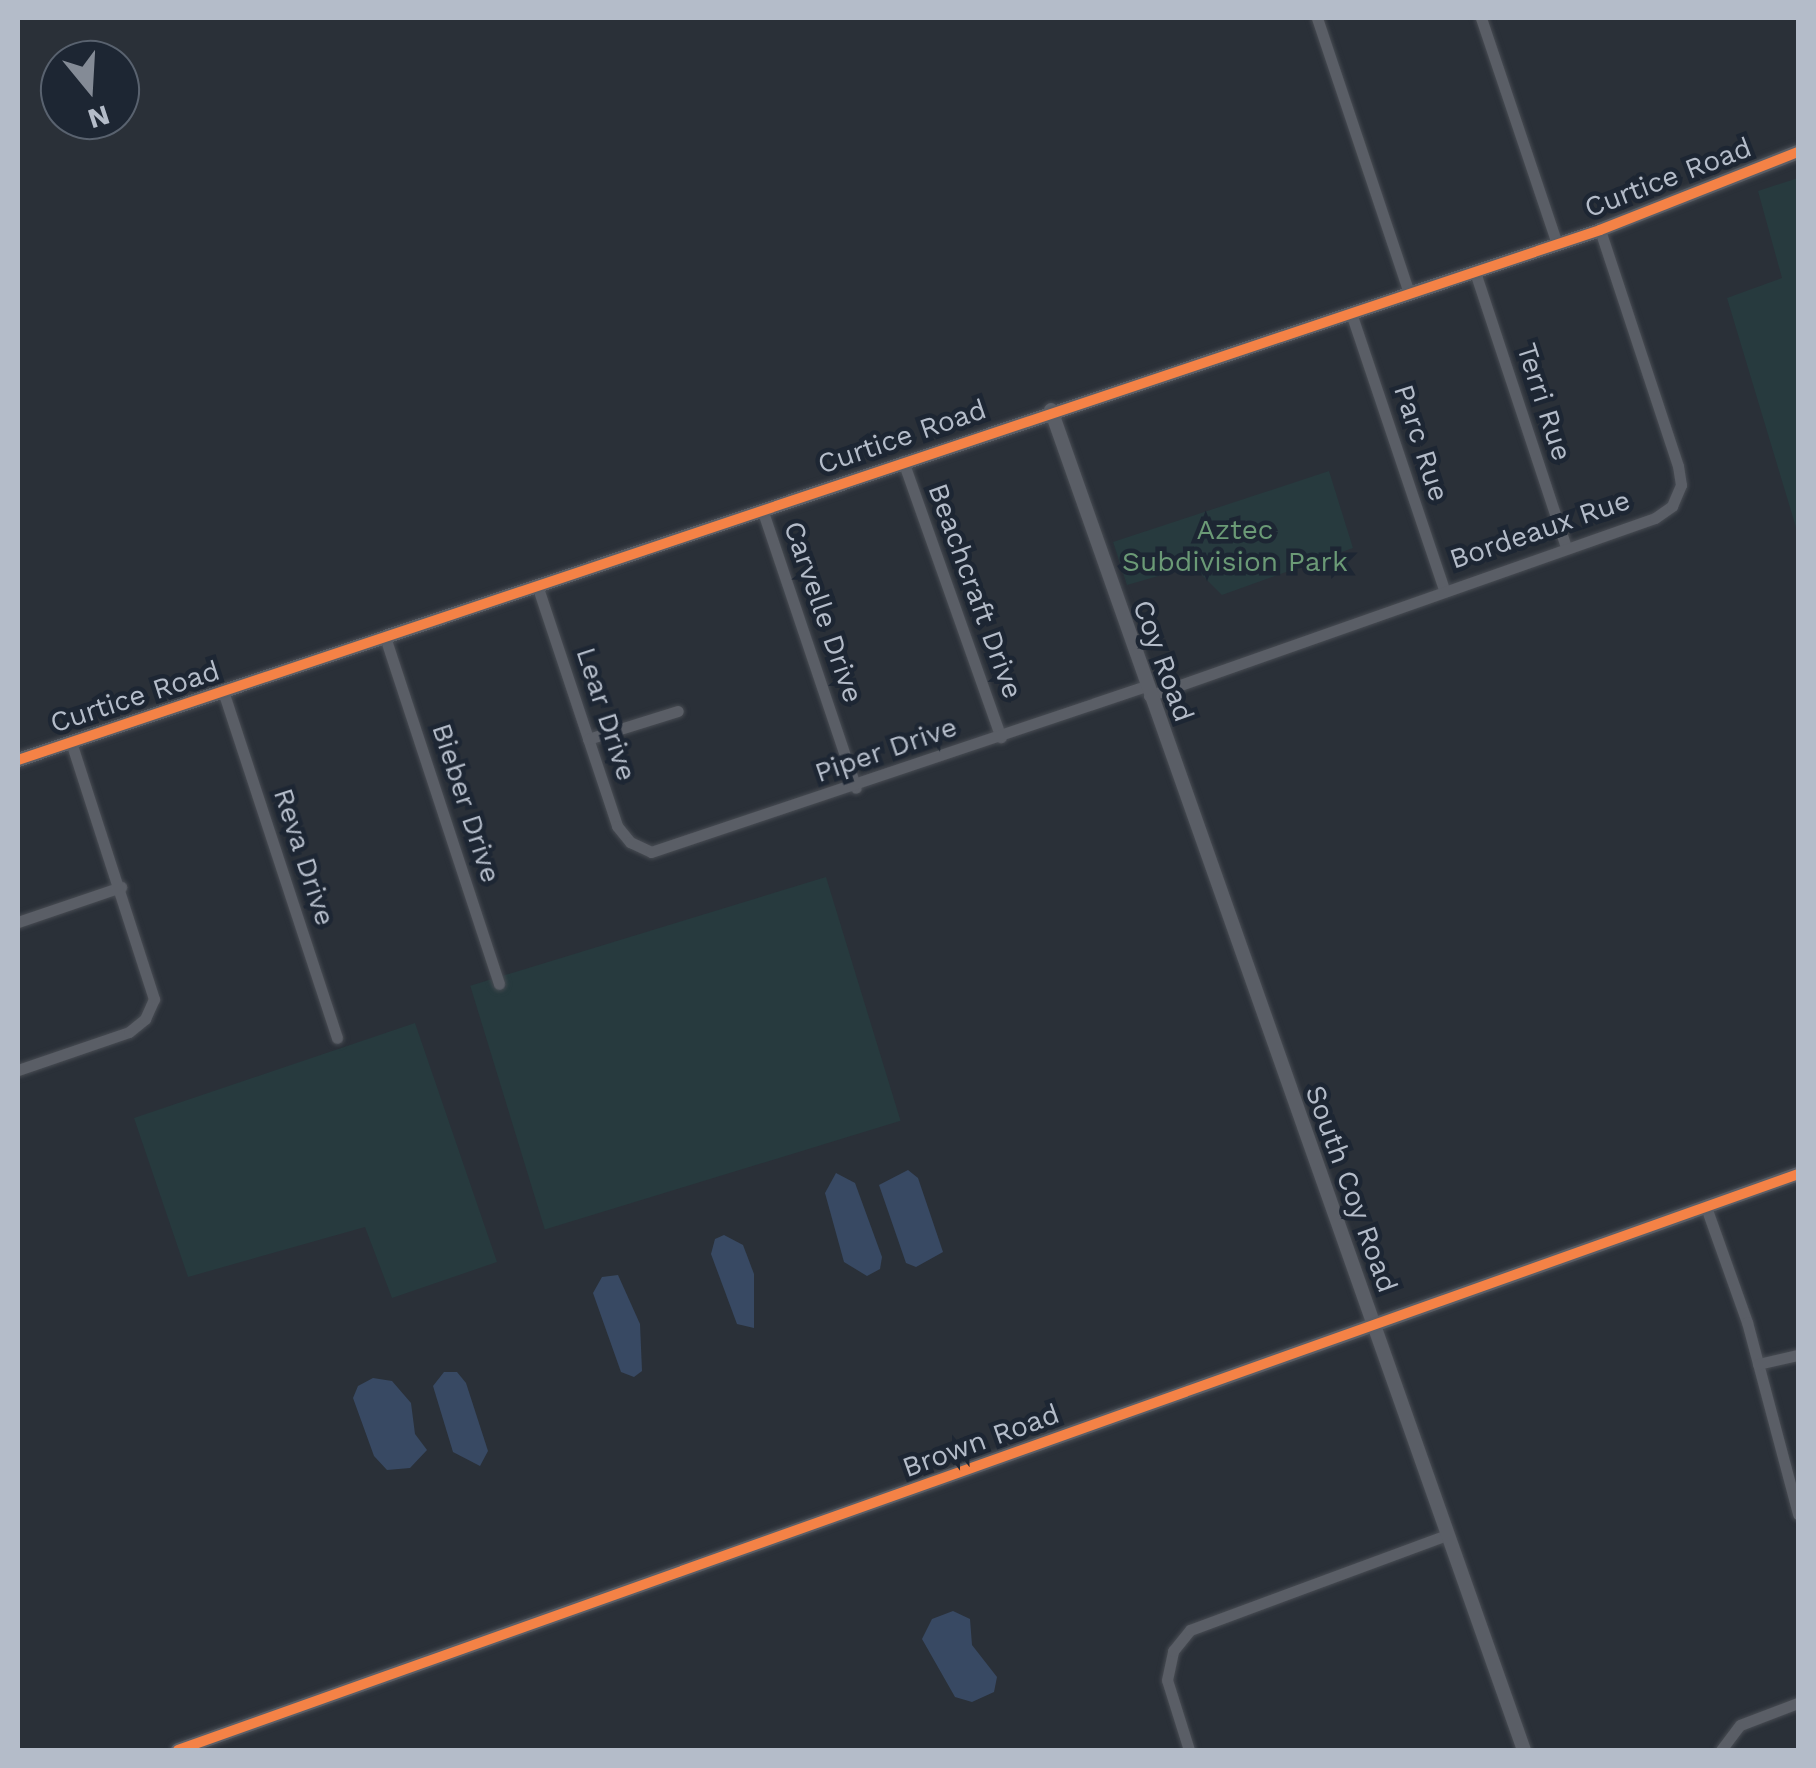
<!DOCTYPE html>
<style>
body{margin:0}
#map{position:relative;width:1816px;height:1768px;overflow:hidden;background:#2a3038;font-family:"Work Sans",sans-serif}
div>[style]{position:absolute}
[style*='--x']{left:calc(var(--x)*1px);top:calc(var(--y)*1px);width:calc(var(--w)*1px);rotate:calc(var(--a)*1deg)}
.green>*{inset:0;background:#273a3e;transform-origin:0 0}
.water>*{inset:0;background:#384963}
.roads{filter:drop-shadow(0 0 2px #484c53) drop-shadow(0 0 2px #484c53)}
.minor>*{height:11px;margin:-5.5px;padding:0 5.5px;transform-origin:5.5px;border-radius:5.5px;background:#5a5e66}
.tertiary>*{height:14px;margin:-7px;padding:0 7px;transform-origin:7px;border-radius:7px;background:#5a5e66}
.cycleway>*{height:10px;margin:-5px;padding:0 5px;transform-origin:5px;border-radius:5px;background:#f48246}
span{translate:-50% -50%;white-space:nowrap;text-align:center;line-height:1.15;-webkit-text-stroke:9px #1d2633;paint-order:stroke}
.street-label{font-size:28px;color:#b4bcc9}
.park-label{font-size:28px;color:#6b9a76}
.frame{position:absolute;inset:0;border:20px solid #b4bcc9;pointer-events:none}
.north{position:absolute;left:40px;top:40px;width:100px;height:100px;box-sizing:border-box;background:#1d2633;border:2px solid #59626f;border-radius:50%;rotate:162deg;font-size:28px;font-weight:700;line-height:40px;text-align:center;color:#b4bcc9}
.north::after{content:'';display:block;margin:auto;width:35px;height:45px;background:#848b96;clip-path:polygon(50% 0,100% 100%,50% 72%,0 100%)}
</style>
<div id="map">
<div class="green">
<div style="clip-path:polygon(1798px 178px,1798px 534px,1727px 298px,1782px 278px,1758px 191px)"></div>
<div style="clip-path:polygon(1329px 471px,1353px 548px,1222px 595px,1193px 566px,1127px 585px,1113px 542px)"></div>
<div style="left:826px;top:877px;width:255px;height:372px;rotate:73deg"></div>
<div style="clip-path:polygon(415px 1023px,497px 1262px,392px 1298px,365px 1227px,188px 1277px,134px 1118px)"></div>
</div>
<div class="water">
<div style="clip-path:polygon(908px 1170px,918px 1178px,943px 1252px,916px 1267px,906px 1263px,879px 1185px)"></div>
<div style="clip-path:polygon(836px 1173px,855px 1183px,882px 1257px,880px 1269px,867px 1276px,844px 1262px,825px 1193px)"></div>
<div style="clip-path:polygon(724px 1235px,743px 1245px,754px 1274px,754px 1328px,737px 1324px,711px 1254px,715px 1239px)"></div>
<div style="clip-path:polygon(618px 1275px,640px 1324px,642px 1371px,634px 1377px,621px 1372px,593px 1293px,602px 1277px)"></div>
<div style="clip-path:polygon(444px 1372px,457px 1372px,466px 1383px,488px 1451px,480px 1466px,453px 1452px,433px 1386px)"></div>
<div style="clip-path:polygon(373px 1378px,392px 1381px,411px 1403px,415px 1434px,427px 1450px,410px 1468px,387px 1470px,374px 1456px,353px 1398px,358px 1386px)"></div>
<div style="clip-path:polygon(953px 1611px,970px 1619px,972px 1645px,997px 1677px,994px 1692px,972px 1702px,955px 1697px,922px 1639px,932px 1619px)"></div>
</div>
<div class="roads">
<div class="minor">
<div style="--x:1317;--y:18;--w:290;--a:71.5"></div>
<div style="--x:1481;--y:18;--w:238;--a:71.4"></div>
<div style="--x:1475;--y:272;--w:290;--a:71.7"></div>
<div style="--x:1351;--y:313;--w:292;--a:71.4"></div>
<div style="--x:903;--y:461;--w:293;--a:70.5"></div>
<div style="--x:762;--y:509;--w:294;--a:71.4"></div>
<div style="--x:537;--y:585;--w:254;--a:71.6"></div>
<div style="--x:617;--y:826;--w:21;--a:51"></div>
<div style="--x:630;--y:842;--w:23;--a:25"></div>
<div style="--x:651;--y:852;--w:522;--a:-18.54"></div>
<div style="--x:385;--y:637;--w:365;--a:71.8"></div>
<div style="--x:223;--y:691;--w:365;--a:71.8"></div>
<div style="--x:1149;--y:696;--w:536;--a:-19.38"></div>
<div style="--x:1655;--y:518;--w:21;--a:-35"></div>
<div style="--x:1672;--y:506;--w:23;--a:-67"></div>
<div style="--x:1681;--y:485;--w:19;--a:-99"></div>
<div style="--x:1678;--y:466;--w:249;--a:-108.3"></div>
<div style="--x:588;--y:739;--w:94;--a:-17.3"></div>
<div style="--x:18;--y:922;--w:109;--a:-18.8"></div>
<div style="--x:18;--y:1070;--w:117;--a:-18.9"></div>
<div style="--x:129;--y:1032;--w:21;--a:-39"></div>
<div style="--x:145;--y:1019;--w:22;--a:-66"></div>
<div style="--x:154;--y:999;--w:270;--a:-107.9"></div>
<div style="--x:1706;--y:1207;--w:122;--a:70.4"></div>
<div style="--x:1747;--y:1322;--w:199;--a:75.1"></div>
<div style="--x:1758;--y:1364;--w:41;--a:-12.7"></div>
<div style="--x:1189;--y:1750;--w:73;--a:-107.4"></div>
<div style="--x:1167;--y:1680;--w:30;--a:-78"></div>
<div style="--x:1173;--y:1651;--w:27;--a:-51"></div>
<div style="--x:1190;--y:1630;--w:274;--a:-20.3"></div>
<div style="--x:1721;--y:1750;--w:31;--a:-53"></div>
<div style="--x:1740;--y:1725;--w:62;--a:-20.8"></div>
</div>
<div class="tertiary">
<div style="--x:1051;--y:410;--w:1421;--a:70.56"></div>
<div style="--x:18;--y:760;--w:1668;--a:-18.52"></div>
<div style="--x:1600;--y:230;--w:213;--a:-21.5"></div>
<div style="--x:178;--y:1750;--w:1719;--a:-19.57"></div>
</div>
</div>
<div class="cycleway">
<div style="--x:18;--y:760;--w:1668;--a:-18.52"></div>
<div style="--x:1600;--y:230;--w:213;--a:-21.5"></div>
<div style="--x:178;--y:1750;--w:1719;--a:-19.57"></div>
</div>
<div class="street-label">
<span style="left:1668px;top:178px;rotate:-21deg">Curtice Road</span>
<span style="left:1544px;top:402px;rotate:72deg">Terri Rue</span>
<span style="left:902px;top:437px;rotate:-19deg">Curtice Road</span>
<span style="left:1421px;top:443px;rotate:72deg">Parc Rue</span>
<span style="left:1540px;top:530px;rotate:-19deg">Bordeaux Rue</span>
<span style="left:975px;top:591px;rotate:70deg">Beachcraft Drive</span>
<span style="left:823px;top:612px;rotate:71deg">Carvelle Drive</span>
<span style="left:1163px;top:661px;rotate:70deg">Coy Road</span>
<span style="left:135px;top:697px;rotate:-18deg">Curtice Road</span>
<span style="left:606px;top:714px;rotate:72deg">Lear Drive</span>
<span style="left:886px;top:750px;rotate:-19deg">Piper Drive</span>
<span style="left:466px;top:803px;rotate:72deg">Bieber Drive</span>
<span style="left:304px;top:857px;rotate:72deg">Reva Drive</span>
<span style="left:1351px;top:1189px;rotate:70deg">South Coy Road</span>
<span style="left:981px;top:1441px;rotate:-20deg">Brown Road</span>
</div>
<div class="park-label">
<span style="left:1235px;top:546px">Aztec<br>Subdivision Park</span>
</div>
<div class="frame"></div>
<div class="north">N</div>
</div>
